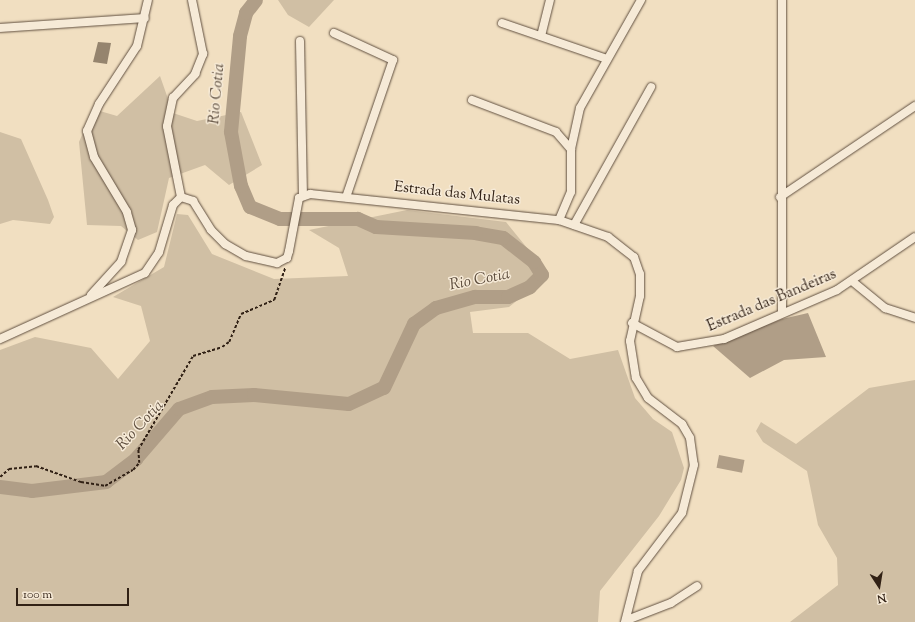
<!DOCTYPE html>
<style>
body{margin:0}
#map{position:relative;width:915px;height:622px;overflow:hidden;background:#f1dfc1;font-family:"Sorts Mill Goudy",serif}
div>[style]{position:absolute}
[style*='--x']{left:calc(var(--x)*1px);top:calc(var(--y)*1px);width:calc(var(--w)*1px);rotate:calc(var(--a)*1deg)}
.green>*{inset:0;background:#d0bfa4}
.water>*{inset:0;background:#b09e87;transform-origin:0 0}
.river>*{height:14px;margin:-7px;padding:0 7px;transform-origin:7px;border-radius:7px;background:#b09e87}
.building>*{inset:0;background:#95846e}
.path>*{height:1.5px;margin-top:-0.75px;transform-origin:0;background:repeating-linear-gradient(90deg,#312115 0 3px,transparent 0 5px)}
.roads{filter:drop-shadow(0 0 1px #615040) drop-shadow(0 0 1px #615040)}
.minor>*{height:8px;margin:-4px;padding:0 4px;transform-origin:4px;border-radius:4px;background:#f6ead7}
span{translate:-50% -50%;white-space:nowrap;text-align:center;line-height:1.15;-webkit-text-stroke:3px #f6ead7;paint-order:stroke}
.street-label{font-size:15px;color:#312115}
.water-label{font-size:16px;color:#5d4d3d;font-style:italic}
.north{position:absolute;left:859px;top:566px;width:40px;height:40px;-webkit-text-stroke:3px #f6ead7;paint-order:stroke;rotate:168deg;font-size:11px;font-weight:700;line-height:16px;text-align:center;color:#312115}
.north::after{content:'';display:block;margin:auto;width:14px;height:18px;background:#312115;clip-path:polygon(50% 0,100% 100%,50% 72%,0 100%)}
.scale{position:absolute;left:16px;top:588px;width:113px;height:18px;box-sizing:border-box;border:2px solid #312115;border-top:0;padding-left:5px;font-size:12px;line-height:14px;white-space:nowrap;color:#312115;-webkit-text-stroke:3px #f6ead7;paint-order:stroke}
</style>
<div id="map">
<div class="green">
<div style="clip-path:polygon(278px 0,334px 0,309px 27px,288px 15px)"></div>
<div style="clip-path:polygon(160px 76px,173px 113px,197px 121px,241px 112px,262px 165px,229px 185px,205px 165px,169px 178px,157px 232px,138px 240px,121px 226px,87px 225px,79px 142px,93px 109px,117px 116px)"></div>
<div style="clip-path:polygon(0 132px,21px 139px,48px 200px,54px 217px,50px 224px,13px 220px,0 224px)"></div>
<div style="clip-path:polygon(407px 210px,506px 222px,549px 275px,509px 307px,470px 312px,473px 333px,528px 333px,570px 359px,618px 350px,635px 398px,653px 419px,672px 432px,684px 468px,681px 480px,659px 516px,600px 591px,598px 622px,0 622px,0 350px,35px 337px,91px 348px,118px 379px,150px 341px,141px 306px,113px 297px,164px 267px,177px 214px,188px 215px,212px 254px,274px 279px,348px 276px,339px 248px,309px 230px)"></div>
<div style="clip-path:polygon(915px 380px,915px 622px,790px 622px,838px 585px,837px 558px,818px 525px,807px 471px,763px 442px,756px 431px,761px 422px,796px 444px,869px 388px)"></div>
</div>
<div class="water">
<div style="clip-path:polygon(808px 313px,826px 357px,784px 360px,750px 378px,713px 346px,782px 319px)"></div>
<div style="left:719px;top:455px;width:26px;height:13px;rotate:11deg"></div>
</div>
<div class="river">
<div style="--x:0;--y:487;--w:32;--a:7"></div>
<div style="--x:32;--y:491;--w:75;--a:-6.9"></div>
<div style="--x:106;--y:482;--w:38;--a:-37"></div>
<div style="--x:136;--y:459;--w:66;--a:-49.3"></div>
<div style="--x:179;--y:409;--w:35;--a:-20"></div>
<div style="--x:212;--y:397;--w:42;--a:-2.7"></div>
<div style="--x:254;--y:395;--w:95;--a:5.4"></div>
<div style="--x:349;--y:404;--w:38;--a:-25"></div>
<div style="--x:384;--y:388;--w:71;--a:-64.9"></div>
<div style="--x:414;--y:324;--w:27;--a:-36"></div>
<div style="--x:436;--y:308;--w:41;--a:-15.8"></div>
<div style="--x:475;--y:297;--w:33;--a:0"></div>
<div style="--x:508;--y:297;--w:24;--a:-24"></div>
<div style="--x:530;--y:287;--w:17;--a:-45"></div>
<div style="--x:542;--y:275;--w:15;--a:-122"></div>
<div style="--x:534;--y:262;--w:39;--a:-142"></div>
<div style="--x:503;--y:238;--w:27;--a:-170"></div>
<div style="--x:476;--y:233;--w:100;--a:-176.6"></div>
<div style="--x:376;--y:227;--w:20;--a:-156"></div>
<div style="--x:358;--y:219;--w:78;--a:180"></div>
<div style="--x:280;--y:219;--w:32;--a:-158"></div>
<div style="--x:250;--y:207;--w:23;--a:-113"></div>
<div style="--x:241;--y:186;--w:55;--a:-100.5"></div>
<div style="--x:231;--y:132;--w:96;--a:-84.6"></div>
<div style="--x:240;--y:36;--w:24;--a:-75"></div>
<div style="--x:246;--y:13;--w:16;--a:-52"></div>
</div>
<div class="building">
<div style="clip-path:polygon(98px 42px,111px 43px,107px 64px,93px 62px)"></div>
</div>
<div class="path">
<div style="--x:0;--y:477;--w:12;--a:-42"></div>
<div style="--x:9;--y:469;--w:27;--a:-6"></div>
<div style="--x:36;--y:466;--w:48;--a:19.6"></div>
<div style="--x:81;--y:482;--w:24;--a:9"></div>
<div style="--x:105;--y:486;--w:32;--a:-30"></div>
<div style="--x:133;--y:470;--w:9;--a:-49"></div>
<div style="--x:139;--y:463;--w:13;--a:-94"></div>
<div style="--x:138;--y:450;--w:109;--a:-59.7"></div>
<div style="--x:193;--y:356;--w:30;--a:-17"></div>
<div style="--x:222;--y:347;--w:9;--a:-36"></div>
<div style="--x:229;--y:342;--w:30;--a:-67"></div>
<div style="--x:241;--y:314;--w:36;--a:-23"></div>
<div style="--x:274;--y:300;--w:34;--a:-71"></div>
</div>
<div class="roads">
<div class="minor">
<div style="--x:782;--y:0;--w:312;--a:90"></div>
<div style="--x:502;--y:23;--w:111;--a:18.9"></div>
<div style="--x:0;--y:28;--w:145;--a:-3.9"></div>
<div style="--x:334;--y:33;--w:65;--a:24.6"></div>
<div style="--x:393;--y:60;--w:145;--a:108.9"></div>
<div style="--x:541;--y:36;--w:37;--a:-76"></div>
<div style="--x:300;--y:41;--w:154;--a:88.9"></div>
<div style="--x:472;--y:100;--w:90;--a:20.9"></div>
<div style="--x:556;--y:132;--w:23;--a:49"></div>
<div style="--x:181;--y:197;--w:72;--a:-101.2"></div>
<div style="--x:167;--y:126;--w:29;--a:-78"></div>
<div style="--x:173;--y:98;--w:33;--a:-47"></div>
<div style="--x:195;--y:74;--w:22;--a:-68"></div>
<div style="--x:203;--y:54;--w:55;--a:-101.5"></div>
<div style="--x:780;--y:197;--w:163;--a:-34"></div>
<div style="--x:559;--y:220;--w:30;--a:-67"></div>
<div style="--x:571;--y:192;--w:43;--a:-90"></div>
<div style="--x:571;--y:149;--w:42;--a:-77.6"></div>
<div style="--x:580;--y:108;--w:124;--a:-60.5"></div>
<div style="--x:574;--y:225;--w:158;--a:-60.8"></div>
<div style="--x:852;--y:281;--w:43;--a:39.3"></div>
<div style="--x:885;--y:308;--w:32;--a:18"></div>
<div style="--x:91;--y:295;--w:45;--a:-47.7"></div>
<div style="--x:121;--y:262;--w:34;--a:-71"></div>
<div style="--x:132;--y:230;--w:19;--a:-106"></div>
<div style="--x:127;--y:212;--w:64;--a:-121"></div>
<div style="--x:94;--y:157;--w:27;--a:-105"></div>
<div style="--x:87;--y:131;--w:30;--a:-66"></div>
<div style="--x:99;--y:104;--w:69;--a:-56.8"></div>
<div style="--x:137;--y:46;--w:47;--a:-76.6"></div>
<div style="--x:632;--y:323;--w:51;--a:28.1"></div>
<div style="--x:677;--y:347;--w:48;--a:-9.7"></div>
<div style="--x:724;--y:339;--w:123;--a:-23.4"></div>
<div style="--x:837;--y:290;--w:94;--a:-34.2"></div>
<div style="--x:0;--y:339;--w:159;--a:-24.5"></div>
<div style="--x:145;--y:273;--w:25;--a:-56"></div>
<div style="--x:159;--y:252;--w:49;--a:-73.4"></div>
<div style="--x:173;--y:205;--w:11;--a:-45"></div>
<div style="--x:181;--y:197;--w:13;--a:18"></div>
<div style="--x:193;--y:201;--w:34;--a:58"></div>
<div style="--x:211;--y:230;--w:20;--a:45"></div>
<div style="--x:225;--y:244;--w:24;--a:30"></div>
<div style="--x:246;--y:256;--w:32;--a:13"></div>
<div style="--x:277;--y:263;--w:11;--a:-27"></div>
<div style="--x:287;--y:258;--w:7;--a:-74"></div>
<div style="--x:289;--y:251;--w:54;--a:-79.3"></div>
<div style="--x:299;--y:198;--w:12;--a:-20"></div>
<div style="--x:310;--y:194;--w:250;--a:6"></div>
<div style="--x:559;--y:220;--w:52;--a:19.1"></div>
<div style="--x:608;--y:237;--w:33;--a:38"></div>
<div style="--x:634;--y:257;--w:18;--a:71"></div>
<div style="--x:640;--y:274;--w:22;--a:90"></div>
<div style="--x:640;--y:296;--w:46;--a:102.5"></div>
<div style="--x:630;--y:341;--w:37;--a:81"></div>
<div style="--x:636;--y:378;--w:23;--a:59"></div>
<div style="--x:648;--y:398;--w:43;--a:37.4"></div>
<div style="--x:682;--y:424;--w:16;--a:60"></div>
<div style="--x:690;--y:438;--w:27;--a:82"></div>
<div style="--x:694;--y:465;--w:49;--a:104"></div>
<div style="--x:682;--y:513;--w:73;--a:127.2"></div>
<div style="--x:638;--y:571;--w:53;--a:104.3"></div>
<div style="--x:627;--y:620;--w:47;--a:-21.1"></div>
<div style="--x:671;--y:603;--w:31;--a:-33"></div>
</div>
</div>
<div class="street-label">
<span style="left:457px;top:194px;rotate:6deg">Estrada das Mulatas</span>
<span style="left:772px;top:301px;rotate:-23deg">Estrada das Bandeiras</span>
</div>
<div class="water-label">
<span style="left:218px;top:94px;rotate:-85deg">Rio Cotia</span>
<span style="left:480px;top:281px;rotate:-11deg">Rio Cotia</span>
<span style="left:141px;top:426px;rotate:-47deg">Rio Cotia</span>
</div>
<div class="north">N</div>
<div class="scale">100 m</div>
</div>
